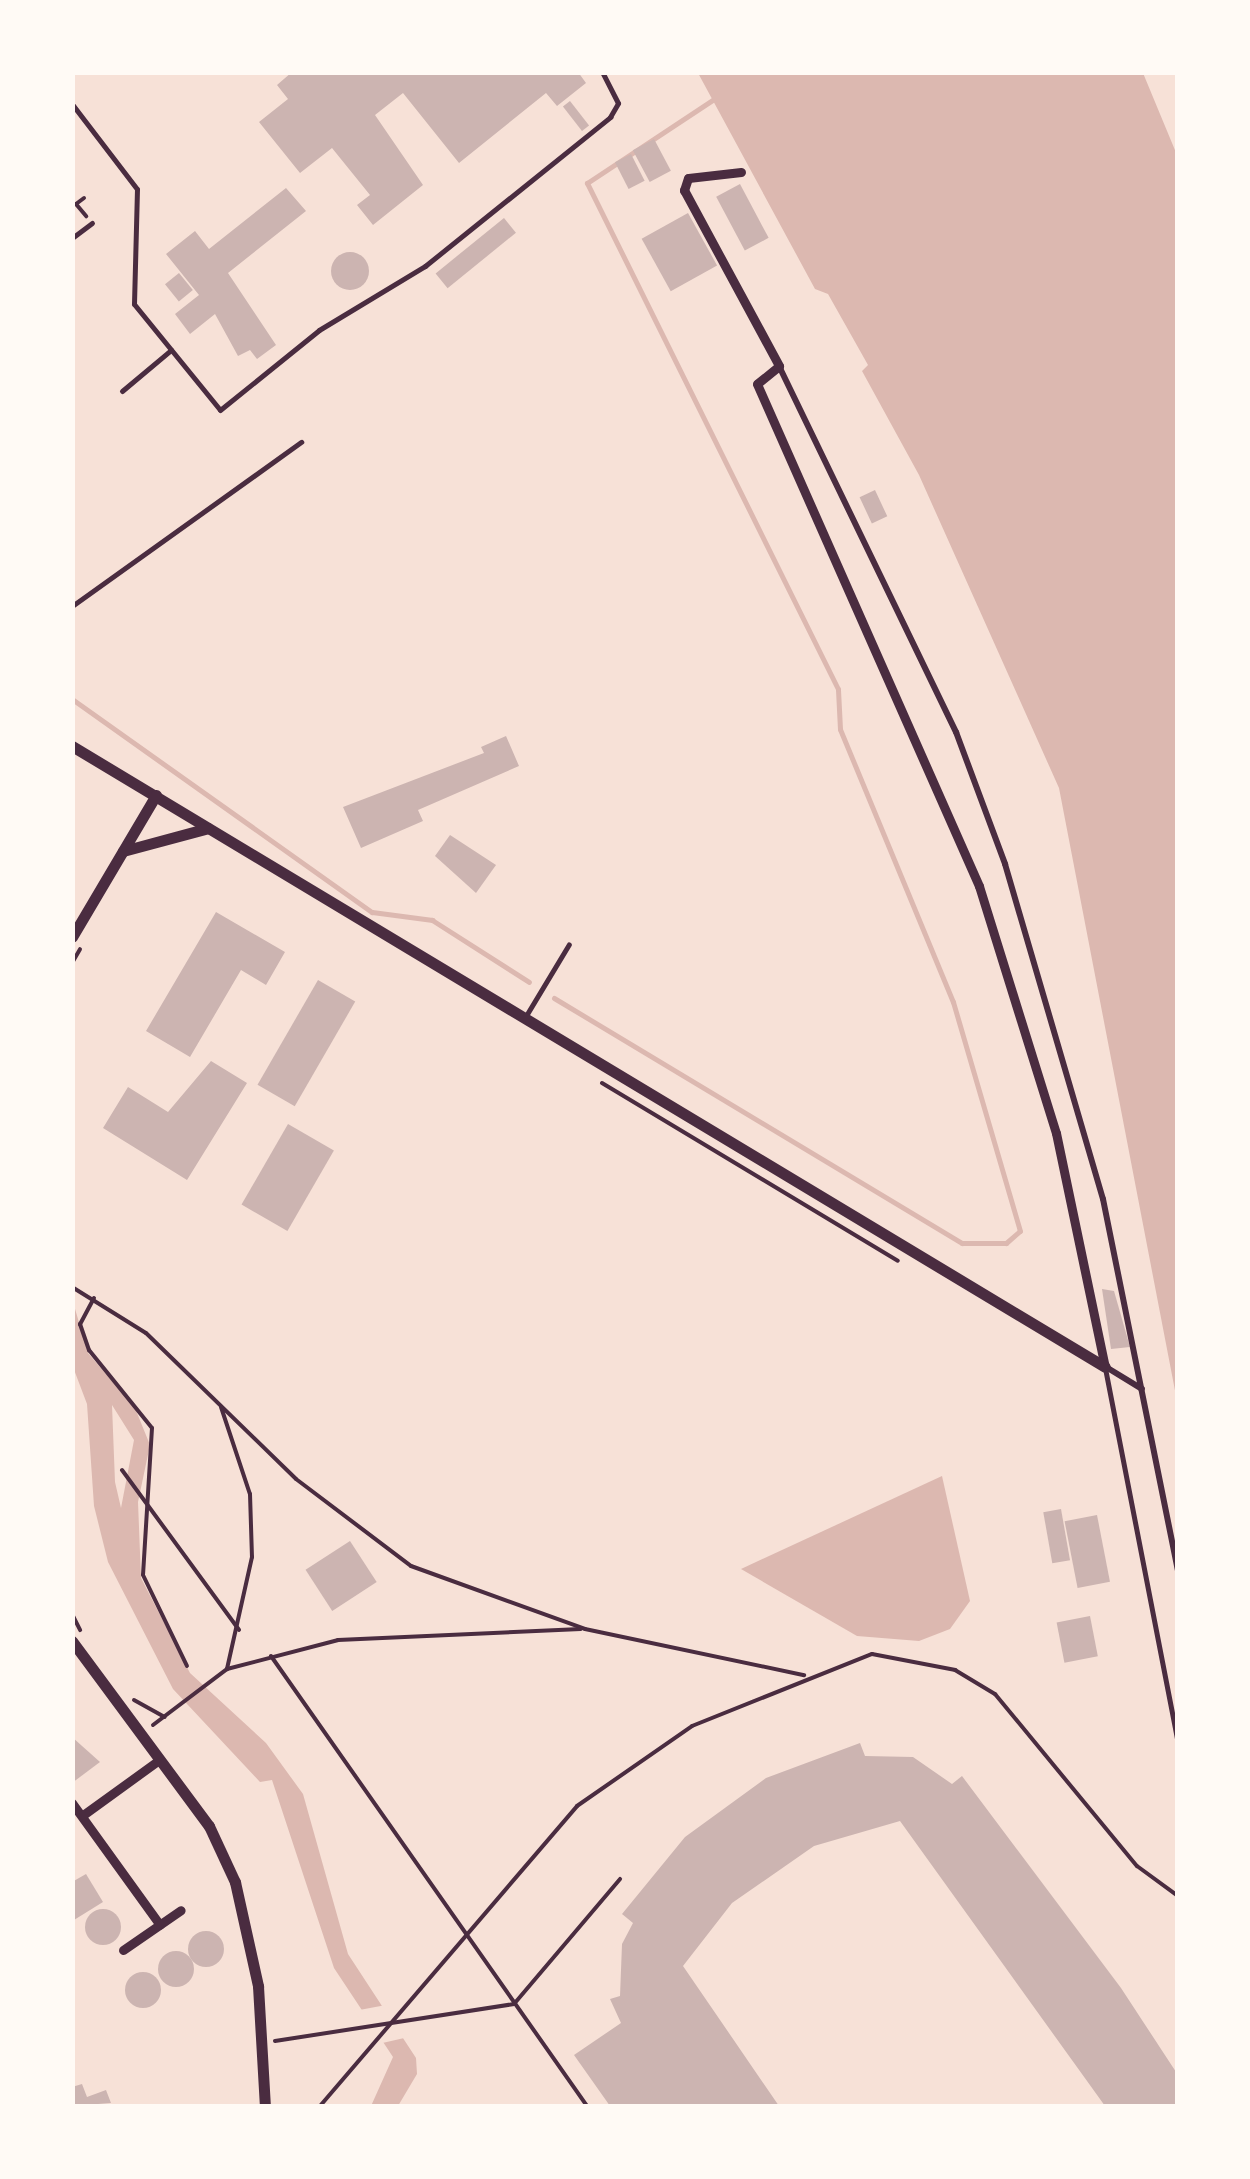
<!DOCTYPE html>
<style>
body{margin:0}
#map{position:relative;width:1250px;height:2179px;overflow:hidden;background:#f7e1d7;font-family:Raleway,sans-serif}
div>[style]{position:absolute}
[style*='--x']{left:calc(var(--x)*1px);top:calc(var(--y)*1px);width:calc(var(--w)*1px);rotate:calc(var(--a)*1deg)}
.water>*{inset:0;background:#dcb8b0}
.pier>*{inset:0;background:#f7e1d7}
.stream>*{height:5px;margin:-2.5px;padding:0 2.5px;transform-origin:2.5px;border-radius:2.5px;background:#dcb8b0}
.building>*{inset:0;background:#ccb4b1;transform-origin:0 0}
.round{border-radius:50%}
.path>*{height:4px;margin:-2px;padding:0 2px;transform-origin:2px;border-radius:2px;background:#4a2c40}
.service>*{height:5px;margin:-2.5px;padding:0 2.5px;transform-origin:2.5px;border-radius:2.5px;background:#4a2c40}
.pedestrian>*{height:6px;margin:-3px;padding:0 3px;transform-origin:3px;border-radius:3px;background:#4a2c40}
.minor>*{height:9px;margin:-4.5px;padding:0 4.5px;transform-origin:4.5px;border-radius:4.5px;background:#4a2c40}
.tertiary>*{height:11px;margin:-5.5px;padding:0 5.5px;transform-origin:5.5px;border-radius:5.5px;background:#4a2c40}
span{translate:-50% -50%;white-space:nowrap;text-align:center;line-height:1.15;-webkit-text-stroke:8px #fffaf5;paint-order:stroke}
.frame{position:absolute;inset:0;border:75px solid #fffaf5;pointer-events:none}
</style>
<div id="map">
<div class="water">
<div style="clip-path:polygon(698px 73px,1143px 73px,1177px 155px,1177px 1401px,1059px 788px,919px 475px,862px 371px,868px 365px,828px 294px,815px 289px)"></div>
<div style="clip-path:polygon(evenodd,72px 1230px,73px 1302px,88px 1353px,135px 1408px,150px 1445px,138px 1502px,141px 1578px,190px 1673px,266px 1743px,303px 1794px,348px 1954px,416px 2058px,417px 2074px,398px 2106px,371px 2106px,393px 2057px,334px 1968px,272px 1780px,260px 1782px,173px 1689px,108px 1562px,94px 1506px,87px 1404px,73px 1367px,72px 1230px,112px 1405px,134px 1440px,121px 1508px,115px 1482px,112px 1405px)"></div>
<div style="clip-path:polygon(942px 1476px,970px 1601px,950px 1629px,919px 1641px,857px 1636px,741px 1569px)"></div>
</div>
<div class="pier">
<div style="clip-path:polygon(386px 2005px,412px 2034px,413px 2036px,378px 2044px,354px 2011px)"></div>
</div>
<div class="stream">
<div style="--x:72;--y:699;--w:368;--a:35.4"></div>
<div style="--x:372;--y:912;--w:61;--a:7.6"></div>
<div style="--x:432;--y:920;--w:115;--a:32.6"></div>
<div style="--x:554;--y:998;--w:476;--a:31"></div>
<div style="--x:962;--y:1243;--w:44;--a:0"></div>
<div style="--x:1006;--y:1243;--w:18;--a:-41"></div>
<div style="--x:1020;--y:1231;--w:239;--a:-106.3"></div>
<div style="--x:953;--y:1002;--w:295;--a:-112.5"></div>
<div style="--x:840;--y:729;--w:40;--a:-92.9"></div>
<div style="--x:838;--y:689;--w:565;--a:-116.38"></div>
<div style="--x:587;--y:183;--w:152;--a:-33.5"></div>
</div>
<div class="building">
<div style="clip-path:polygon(292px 72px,578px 72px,586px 83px,557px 106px,546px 93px,459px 163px,403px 93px,375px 115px,423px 185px,373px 225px,357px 205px,370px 195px,332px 148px,300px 173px,259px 122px,288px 99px,277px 85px)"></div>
<div style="left:570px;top:101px;width:31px;height:9px;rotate:52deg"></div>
<div style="left:654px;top:139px;width:36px;height:24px;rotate:62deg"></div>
<div style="left:631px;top:154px;width:30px;height:18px;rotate:63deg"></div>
<div style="left:740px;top:184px;width:61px;height:27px;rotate:62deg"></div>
<div style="clip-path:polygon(286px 188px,306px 211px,228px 273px,276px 345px,257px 359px,250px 350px,238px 356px,215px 314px,190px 334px,175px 314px,199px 295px,166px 254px,195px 231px,209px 249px)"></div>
<div style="left:688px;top:213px;width:60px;height:53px;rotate:61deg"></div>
<div style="left:504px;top:218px;width:19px;height:88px;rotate:51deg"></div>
<div class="round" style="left:331px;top:252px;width:38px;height:38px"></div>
<div style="left:179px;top:273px;width:22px;height:18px;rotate:51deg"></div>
<div style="left:875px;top:490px;width:29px;height:17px;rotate:65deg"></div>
<div style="clip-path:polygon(506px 736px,519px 766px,418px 810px,423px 821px,361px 848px,343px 807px,484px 753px,481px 747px)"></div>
<div style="clip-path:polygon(450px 835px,496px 865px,476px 893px,435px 856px)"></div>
<div style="clip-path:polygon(216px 912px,285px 952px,266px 985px,241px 970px,190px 1057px,146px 1031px)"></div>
<div style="left:318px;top:980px;width:43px;height:121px;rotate:30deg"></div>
<div style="clip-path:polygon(211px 1061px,247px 1083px,187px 1180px,103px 1128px,128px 1087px,168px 1112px)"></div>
<div style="left:288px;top:1124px;width:53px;height:93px;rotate:30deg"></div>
<div style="clip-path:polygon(1102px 1289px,1114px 1291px,1130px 1347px,1111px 1349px)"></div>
<div style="left:1061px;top:1509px;width:52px;height:18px;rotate:80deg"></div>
<div style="left:1097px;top:1515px;width:68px;height:33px;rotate:79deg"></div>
<div style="left:350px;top:1541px;width:49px;height:53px;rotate:57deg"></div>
<div style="left:1090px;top:1616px;width:41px;height:34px;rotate:79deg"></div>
<div style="clip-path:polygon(72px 1737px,100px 1762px,72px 1783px)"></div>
<div style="clip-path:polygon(860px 1743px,865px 1756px,913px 1757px,952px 1784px,962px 1776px,1121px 1988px,1178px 2075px,1178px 2106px,1105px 2106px,900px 1821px,814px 1846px,732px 1903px,683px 1966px,779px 2106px,610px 2106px,574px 2055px,621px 2023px,610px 1999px,620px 1996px,622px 1944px,633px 1923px,622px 1914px,685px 1837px,766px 1778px)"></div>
<div style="clip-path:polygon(86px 1874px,103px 1902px,74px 1920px,72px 1882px)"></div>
<div class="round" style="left:85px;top:1909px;width:36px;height:36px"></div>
<div class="round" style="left:188px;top:1931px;width:36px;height:36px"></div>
<div class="round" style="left:158px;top:1951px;width:36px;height:36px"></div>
<div class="round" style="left:125px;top:1972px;width:36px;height:36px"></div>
<div style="clip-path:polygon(82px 2084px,87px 2097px,106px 2090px,111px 2103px,72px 2106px,72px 2087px)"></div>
</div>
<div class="path">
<div style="--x:84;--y:198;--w:10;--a:143"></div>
<div style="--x:76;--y:204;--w:16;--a:50"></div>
<div style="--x:72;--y:963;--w:16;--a:-60"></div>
<div style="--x:602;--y:1083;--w:345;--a:31"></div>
<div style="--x:72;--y:1287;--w:87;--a:31.9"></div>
<div style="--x:146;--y:1333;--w:209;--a:44.2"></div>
<div style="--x:296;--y:1479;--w:144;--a:37.1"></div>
<div style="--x:411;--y:1566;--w:185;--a:19.9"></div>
<div style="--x:585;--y:1629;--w:224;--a:11.9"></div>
<div style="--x:94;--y:1298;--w:30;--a:118"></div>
<div style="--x:80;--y:1324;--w:28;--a:71"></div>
<div style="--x:89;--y:1350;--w:100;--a:51.1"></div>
<div style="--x:152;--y:1428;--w:147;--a:93.5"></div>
<div style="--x:143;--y:1575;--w:101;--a:64.2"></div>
<div style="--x:221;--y:1407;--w:92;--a:71.6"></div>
<div style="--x:250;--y:1494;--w:63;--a:88.2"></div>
<div style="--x:252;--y:1557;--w:115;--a:102.6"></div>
<div style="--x:122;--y:1470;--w:198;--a:53.8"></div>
<div style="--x:72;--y:1614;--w:18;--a:63"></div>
<div style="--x:271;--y:1656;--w:550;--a:54.92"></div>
<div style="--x:134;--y:1700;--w:35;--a:29"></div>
<div style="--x:153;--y:1725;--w:93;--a:-37.1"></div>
<div style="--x:227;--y:1669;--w:115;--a:-14.6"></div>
<div style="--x:338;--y:1640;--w:243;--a:-2.6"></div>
<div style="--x:275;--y:2041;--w:242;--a:-8.8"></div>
<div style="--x:514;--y:2004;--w:164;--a:-49.7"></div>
<div style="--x:320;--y:2106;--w:395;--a:-49.4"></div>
<div style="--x:577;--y:1806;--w:140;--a:-34.8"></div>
<div style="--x:692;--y:1726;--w:194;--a:-21.8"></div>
<div style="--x:872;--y:1654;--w:85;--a:10.9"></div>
<div style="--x:955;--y:1670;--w:47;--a:31"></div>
<div style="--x:995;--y:1694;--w:223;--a:50.5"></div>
<div style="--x:1137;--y:1866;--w:51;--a:36.2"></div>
</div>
<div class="service">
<div style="--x:72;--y:104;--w:107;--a:52.6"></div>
<div style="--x:137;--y:189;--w:115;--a:91.5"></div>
<div style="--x:134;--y:304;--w:136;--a:50.9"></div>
<div style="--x:220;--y:410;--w:127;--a:-38.9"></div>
<div style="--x:319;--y:330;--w:124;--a:-31.1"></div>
<div style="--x:425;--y:266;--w:238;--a:-38.8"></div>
<div style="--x:610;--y:117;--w:16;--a:-60"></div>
<div style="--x:618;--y:103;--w:35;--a:-117"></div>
<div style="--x:72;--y:238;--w:25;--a:-37"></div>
<div style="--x:122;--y:391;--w:64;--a:-39.9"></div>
<div style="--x:72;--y:606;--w:282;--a:-35.6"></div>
<div style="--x:524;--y:1019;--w:87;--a:-59"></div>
<div style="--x:1105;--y:1368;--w:382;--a:79"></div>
<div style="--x:1178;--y:2032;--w:16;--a:90"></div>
</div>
<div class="pedestrian">
<div style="--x:779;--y:366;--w:407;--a:64.2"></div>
<div style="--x:956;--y:732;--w:141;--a:69.6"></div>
<div style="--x:1005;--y:864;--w:349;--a:73.7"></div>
<div style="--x:1103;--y:1199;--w:379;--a:78.6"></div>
<div style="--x:1106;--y:1367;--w:42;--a:31.4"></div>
</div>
<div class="minor">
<div style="--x:741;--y:172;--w:53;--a:173.5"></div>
<div style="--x:688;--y:178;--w:13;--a:108"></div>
<div style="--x:684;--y:190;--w:200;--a:61.6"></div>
<div style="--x:779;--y:366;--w:28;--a:141"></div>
<div style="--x:757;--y:384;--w:549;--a:66.14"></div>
<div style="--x:979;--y:886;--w:259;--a:72.7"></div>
<div style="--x:1056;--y:1133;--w:239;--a:78.2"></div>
<div style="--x:72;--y:1803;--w:150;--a:54.2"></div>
<div style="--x:83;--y:1815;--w:94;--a:-35.9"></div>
<div style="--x:123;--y:1950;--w:70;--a:-34.6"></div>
</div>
<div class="tertiary">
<div style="--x:72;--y:746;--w:1205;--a:31.01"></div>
<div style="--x:123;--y:851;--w:88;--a:-15.1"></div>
<div style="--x:72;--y:937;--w:165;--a:-59.4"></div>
<div style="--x:72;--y:1641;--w:230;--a:53.5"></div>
<div style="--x:209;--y:1826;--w:62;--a:65.1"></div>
<div style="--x:235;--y:1882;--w:107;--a:77.5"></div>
<div style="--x:258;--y:1986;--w:120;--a:86.7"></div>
</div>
<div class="frame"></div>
</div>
